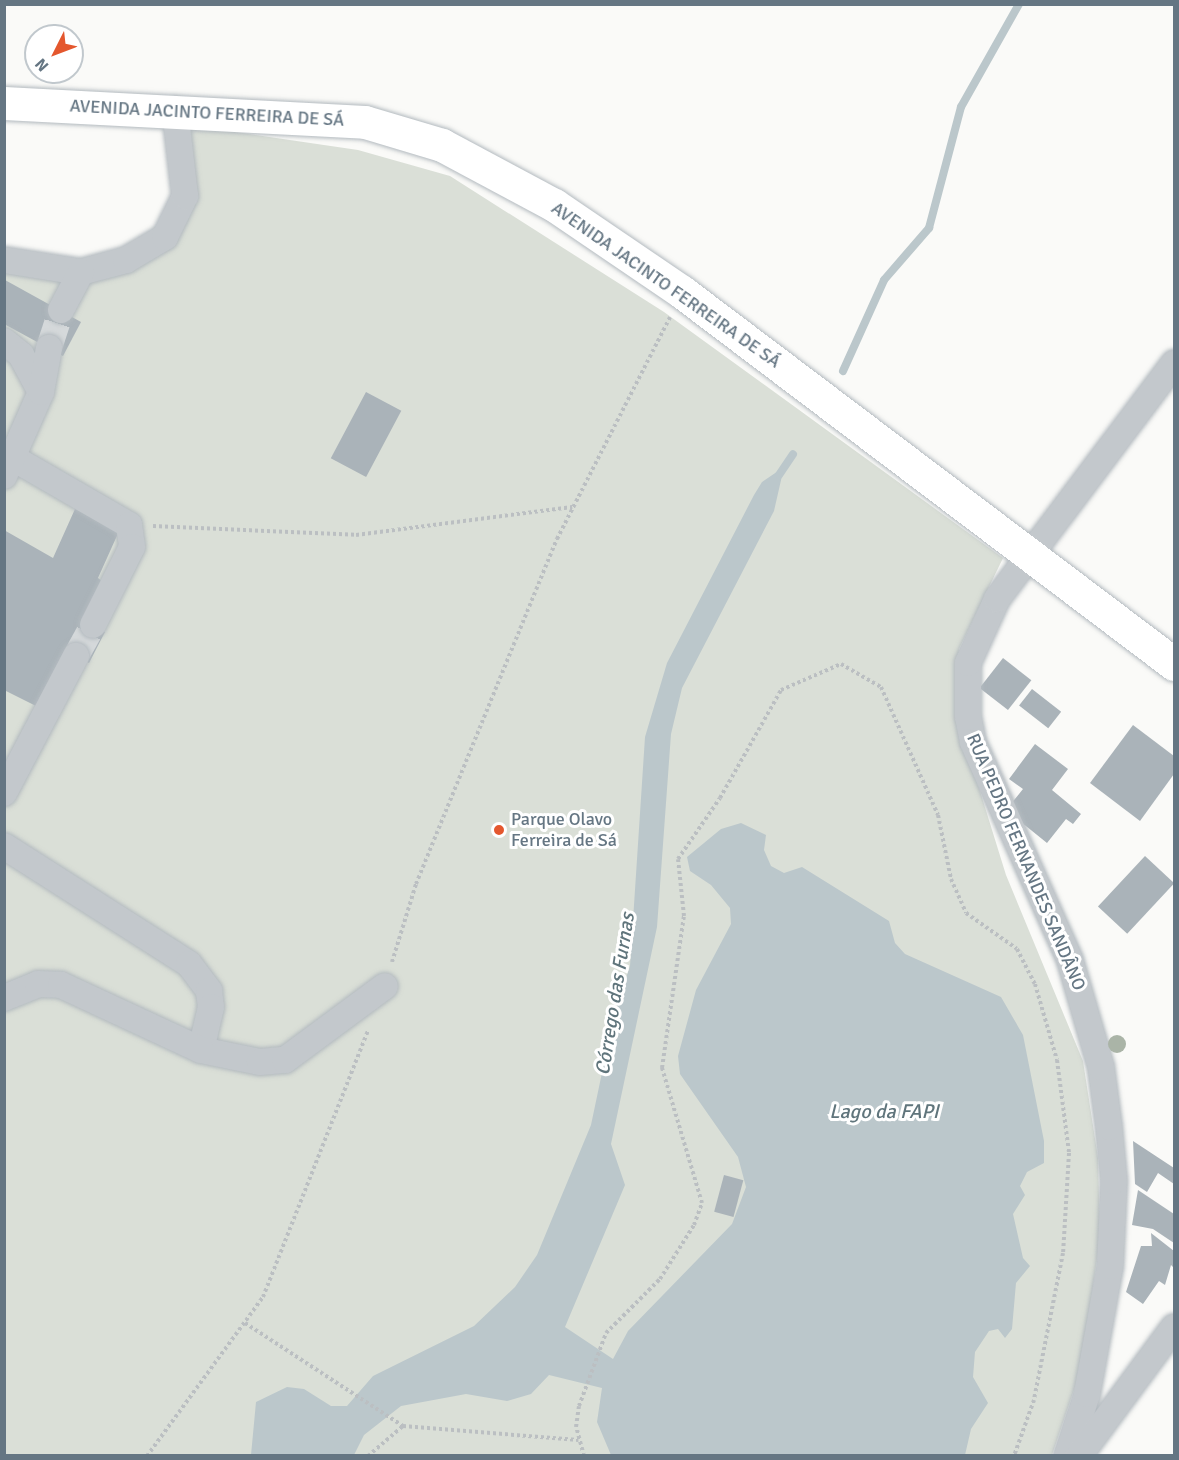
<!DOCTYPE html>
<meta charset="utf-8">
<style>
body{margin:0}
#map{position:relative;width:1179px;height:1460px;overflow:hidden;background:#fafaf8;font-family:Signika,sans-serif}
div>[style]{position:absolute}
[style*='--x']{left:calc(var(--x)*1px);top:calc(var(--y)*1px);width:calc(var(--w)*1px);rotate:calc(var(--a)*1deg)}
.green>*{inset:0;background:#dadfd7}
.water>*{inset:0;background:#bbc7cb}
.stream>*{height:8px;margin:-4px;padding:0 4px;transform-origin:4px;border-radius:4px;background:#bbc7cb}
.building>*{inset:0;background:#aab3b9;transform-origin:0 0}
.street-tunnel>*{height:26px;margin-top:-13px;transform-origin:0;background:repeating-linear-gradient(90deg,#d5d9db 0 26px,transparent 0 39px)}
.path>*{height:4px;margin-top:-2px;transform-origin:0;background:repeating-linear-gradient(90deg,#bbbfc2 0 3px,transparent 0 6px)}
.roads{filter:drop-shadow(0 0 2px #b3babf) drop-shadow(0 0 2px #b3babf)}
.street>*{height:26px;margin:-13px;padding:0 13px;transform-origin:13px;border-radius:13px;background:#c3c8cc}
.secondary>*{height:33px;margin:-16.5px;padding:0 16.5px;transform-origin:16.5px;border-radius:16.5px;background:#fff}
.trees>*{width:18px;height:18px;margin:-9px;border-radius:50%;background:#aab4a7}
.dots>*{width:16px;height:16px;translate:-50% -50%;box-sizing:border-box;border:3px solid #fff;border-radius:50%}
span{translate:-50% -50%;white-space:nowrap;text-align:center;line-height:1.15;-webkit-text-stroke:6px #fff;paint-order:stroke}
.street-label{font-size:18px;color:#657683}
.poi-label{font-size:18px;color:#657683}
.left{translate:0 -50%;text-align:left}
.water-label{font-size:20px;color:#60757c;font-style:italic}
.frame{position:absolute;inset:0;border:6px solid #657683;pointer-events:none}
.north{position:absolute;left:24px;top:24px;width:60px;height:60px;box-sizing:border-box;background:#fff;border:2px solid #c1c8cd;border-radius:50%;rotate:228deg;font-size:16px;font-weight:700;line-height:24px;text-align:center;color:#657683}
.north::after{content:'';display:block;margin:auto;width:21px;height:27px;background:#e4572e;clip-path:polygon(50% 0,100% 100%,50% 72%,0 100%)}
</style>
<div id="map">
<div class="green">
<div style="clip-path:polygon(182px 124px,358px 150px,450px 176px,664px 312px,1003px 558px,959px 649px,957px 717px,1006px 875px,1083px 1061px,1098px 1158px,1100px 1238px,1081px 1369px,1052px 1455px,5px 1455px,4px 264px,45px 276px,166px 239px)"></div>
</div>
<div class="water">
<div style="clip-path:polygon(784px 467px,774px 511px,682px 688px,671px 734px,657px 927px,611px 1144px,625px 1185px,565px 1327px,613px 1359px,628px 1331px,732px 1224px,746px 1187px,738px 1157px,680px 1074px,678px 1056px,696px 990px,731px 924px,730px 908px,711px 885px,690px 871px,687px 857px,721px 829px,741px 823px,766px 835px,764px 850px,771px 866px,784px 873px,802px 867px,889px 921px,895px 943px,905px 954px,1001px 997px,1023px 1035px,1044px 1141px,1044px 1163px,1027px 1172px,1020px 1186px,1025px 1195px,1013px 1214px,1023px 1258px,1030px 1266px,1016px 1283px,1012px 1329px,1005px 1338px,998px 1329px,989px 1331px,975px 1352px,973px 1377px,988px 1403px,971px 1429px,965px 1455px,611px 1455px,597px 1422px,602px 1388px,549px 1375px,531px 1394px,507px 1401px,466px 1394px,401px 1406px,364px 1435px,354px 1455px,251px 1455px,256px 1402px,287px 1387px,304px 1389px,331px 1406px,347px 1406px,373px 1376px,474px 1326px,515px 1287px,537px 1255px,591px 1125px,615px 1011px,630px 966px,645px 737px,667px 663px,754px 495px,762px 482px)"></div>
</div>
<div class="stream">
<div style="--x:843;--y:371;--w:100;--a:-65.7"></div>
<div style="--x:884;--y:280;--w:69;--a:-49.1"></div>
<div style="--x:929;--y:228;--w:125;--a:-75.2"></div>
<div style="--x:961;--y:107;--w:118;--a:-60.6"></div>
<div style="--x:779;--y:475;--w:25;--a:-56"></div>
</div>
<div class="building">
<div style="clip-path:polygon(5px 280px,81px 322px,63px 356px,4px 324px)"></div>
<div style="left:366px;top:392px;width:40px;height:75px;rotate:28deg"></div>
<div style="clip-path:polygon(75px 509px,120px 529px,98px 578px,103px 582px,83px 620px,105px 632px,89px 663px,69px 652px,40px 708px,4px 690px,4px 530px,53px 558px)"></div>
<div style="left:1003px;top:658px;width:36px;height:38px;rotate:38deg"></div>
<div style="left:1032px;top:689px;width:37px;height:21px;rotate:38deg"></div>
<div style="clip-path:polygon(1133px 725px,1174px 756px,1174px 774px,1140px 821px,1090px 783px)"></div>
<div style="clip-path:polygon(1035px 744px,1068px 769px,1052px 790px,1081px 814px,1073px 824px,1066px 819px,1047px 843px,1006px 810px,1023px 789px,1009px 779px)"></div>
<div style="left:1145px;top:856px;width:40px;height:69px;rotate:43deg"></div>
<div style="clip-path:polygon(1133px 1141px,1174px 1168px,1174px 1184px,1158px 1173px,1147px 1192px,1135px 1184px)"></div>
<div style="left:724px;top:1175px;width:20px;height:38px;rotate:15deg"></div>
<div style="clip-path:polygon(1138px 1190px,1174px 1214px,1174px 1243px,1153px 1229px,1132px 1225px)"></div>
<div style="clip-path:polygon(1151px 1233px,1174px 1251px,1174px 1268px,1171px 1265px,1165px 1285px,1159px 1281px,1143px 1304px,1126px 1292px,1141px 1246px,1152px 1246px)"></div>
</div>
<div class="street-tunnel">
<div style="--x:49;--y:348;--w:40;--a:-72"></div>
<div style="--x:76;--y:656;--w:35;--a:-61"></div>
</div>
<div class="path">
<div style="--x:153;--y:526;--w:203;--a:2.5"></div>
<div style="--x:356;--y:535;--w:218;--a:-7.4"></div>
<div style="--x:392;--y:962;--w:82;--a:-72.9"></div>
<div style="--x:416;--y:884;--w:373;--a:-67.8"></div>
<div style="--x:557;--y:539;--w:249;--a:-63"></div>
<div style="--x:245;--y:1323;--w:189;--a:33.1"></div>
<div style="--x:403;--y:1426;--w:176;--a:4.6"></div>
<div style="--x:147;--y:1456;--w:197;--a:-53.9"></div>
<div style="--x:263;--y:1297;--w:286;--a:-68.5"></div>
<div style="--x:368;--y:1456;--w:46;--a:-40.6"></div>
<div style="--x:584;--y:1456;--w:30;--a:-105"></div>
<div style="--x:576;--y:1427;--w:21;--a:-82"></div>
<div style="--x:579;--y:1406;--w:78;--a:-69.7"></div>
<div style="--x:606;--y:1333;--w:76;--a:-45"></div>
<div style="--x:660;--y:1279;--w:64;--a:-57.8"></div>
<div style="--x:694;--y:1225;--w:23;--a:-70"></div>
<div style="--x:702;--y:1203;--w:141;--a:-106.5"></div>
<div style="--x:662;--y:1068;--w:154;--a:-81.8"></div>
<div style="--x:684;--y:916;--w:57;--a:-96"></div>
<div style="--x:678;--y:859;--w:74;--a:-55.5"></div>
<div style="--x:720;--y:798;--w:124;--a:-60.5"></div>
<div style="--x:781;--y:690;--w:65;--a:-23.4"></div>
<div style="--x:841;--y:664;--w:46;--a:29.9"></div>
<div style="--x:881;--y:687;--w:140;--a:66"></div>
<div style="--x:938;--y:815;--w:65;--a:78.5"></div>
<div style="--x:951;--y:879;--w:37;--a:66"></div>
<div style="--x:966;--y:913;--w:62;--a:35.2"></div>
<div style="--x:1017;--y:949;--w:39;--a:63"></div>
<div style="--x:1035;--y:984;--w:79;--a:73.9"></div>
<div style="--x:1057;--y:1060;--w:94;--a:82.6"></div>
<div style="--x:1069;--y:1153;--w:100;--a:93.4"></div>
<div style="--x:1063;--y:1253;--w:150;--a:101.2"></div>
<div style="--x:1034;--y:1400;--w:59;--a:109.7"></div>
</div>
<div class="roads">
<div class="street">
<div style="--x:4;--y:260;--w:78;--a:8.9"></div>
<div style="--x:81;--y:272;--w:47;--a:-14.9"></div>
<div style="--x:126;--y:260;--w:45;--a:-30.5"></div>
<div style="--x:165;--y:237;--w:46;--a:-64"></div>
<div style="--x:185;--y:196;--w:88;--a:-96.6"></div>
<div style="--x:61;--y:310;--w:43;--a:-62.2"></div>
<div style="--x:4;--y:341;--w:22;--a:39"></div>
<div style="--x:21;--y:355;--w:42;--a:61.6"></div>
<div style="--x:13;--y:458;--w:134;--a:30"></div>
<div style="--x:129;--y:525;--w:22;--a:82"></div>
<div style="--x:132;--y:547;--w:87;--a:116.6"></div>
<div style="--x:4;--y:476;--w:92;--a:-66.2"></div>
<div style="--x:41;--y:392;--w:45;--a:-79.7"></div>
<div style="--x:4;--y:793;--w:155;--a:-62.3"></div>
<div style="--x:4;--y:846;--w:219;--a:32.5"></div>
<div style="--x:189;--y:964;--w:34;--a:53"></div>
<div style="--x:209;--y:991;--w:16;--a:83"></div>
<div style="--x:211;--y:1007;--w:44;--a:103.1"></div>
<div style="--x:201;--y:1050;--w:60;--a:11.5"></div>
<div style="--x:260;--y:1062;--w:25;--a:-5"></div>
<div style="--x:285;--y:1060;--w:124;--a:-36.5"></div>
<div style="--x:4;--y:998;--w:37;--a:-22"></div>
<div style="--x:38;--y:984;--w:23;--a:2"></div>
<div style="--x:61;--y:985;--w:154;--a:24.9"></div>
<div style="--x:1067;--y:1456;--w:65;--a:-72.1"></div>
<div style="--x:1087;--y:1394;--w:130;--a:-79.8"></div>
<div style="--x:1110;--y:1266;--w:85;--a:-87.3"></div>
<div style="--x:1114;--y:1181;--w:54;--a:-95.3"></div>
<div style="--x:1109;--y:1127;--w:61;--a:-97.6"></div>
<div style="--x:1101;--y:1067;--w:111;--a:-106.2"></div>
<div style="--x:1070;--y:960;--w:239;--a:-114"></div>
<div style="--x:973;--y:742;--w:25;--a:-101"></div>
<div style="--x:968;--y:717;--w:54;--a:-90"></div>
<div style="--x:968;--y:663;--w:70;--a:-65.6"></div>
<div style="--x:997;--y:599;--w:295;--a:-53.1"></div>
<div style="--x:1079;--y:1456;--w:160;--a:-53.6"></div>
</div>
<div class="secondary">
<div style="--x:4;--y:103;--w:361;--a:3"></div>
<div style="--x:365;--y:122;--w:80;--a:16.6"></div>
<div style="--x:442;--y:145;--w:127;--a:28.2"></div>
<div style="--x:554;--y:205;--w:155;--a:34.2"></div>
<div style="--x:682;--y:292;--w:617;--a:37.09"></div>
</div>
</div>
<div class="trees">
<div style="left:1117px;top:1044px"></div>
</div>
<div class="dots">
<div style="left:499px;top:830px;background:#e4572e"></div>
</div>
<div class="street-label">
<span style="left:207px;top:113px;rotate:3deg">AVENIDA JACINTO FERREIRA DE SÁ</span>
<span style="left:666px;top:285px;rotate:35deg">AVENIDA JACINTO FERREIRA DE SÁ</span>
<span style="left:1026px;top:862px;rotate:67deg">RUA PEDRO FERNANDES SANDÂNO</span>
</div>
<div class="poi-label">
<span class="left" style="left:511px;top:830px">Parque Olavo<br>Ferreira de Sá</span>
</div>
<div class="water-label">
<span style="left:615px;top:994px;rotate:-81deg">Córrego das Furnas</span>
<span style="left:884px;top:1111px">Lago da FAPI</span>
</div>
<div class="frame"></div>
<div class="north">N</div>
</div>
